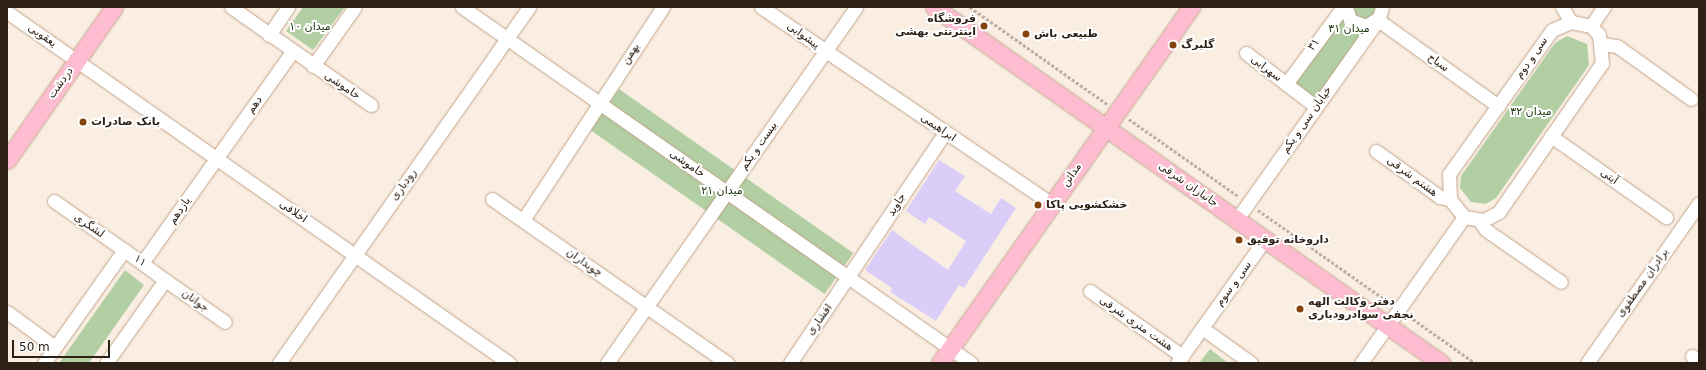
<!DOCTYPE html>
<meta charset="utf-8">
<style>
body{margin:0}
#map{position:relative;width:1706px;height:370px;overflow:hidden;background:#faeee3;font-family:"DejaVu Sans","Noto Sans Arabic",sans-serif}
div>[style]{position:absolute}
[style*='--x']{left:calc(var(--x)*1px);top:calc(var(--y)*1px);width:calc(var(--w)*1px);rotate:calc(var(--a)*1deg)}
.green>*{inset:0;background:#b2cfa4;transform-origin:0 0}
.building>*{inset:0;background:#dacef8}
.path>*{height:2.5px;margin-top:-1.25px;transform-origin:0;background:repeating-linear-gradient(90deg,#bcb0a6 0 3px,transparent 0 5px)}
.roads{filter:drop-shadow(0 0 1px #c2a58b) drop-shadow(0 0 1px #c2a58b)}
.minor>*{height:13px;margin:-6.5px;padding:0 6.5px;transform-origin:6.5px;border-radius:6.5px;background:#fff}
.major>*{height:17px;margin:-8.5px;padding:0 8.5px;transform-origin:8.5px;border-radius:8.5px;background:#febcd0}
.dots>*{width:11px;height:11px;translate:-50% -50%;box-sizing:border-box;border:2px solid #fff;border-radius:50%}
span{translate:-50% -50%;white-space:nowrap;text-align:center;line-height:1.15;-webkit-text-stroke:4px #fff;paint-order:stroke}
.poi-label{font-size:11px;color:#2d2117;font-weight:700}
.right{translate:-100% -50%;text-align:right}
.left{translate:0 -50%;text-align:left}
.park-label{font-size:11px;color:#203b10}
.street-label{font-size:11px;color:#2d2117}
.frame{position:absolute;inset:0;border:8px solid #2d2117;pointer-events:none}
.scale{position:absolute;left:12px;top:340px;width:98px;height:18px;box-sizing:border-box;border:2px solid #2d2117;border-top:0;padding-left:5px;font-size:12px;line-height:14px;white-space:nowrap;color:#2d2117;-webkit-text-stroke:3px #fff;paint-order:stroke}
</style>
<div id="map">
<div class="green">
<div style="clip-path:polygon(303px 7px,345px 7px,313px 50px,286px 31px)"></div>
<div style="clip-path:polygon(1342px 7px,1386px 7px,1316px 101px,1291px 84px)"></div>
<div style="clip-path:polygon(1567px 36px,1587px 44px,1589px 65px,1496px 198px,1486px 204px,1471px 202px,1460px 188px,1461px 176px,1555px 43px)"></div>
<div style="left:619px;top:89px;width:286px;height:50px;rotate:35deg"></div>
<div style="clip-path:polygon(125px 270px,144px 285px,89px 363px,59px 363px)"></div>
<div style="clip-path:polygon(1210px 349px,1228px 363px,1199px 363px)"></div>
</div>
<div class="building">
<div style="clip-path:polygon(939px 160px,965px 176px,955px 191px,991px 214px,1001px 198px,1016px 208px,964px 288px,959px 285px,936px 321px,890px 292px,892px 288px,865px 270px,892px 230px,948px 270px,966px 241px,929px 217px,925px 224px,906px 211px)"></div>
</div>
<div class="path">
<div style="--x:970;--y:7;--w:168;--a:35.3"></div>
<div style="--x:1129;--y:119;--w:133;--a:35.2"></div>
<div style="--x:1258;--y:210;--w:161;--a:35.2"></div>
<div style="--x:1409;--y:316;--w:81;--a:35.5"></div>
</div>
<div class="roads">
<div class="minor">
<div style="--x:231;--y:7;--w:171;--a:35"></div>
<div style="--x:462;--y:7;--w:621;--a:34.97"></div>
<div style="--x:761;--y:7;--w:351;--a:34.1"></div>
<div style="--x:1346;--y:7;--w:14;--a:73"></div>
<div style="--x:1350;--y:20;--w:17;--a:21"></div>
<div style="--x:1366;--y:26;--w:15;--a:-32"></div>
<div style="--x:1379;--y:18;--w:11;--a:-75"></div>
<div style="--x:1562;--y:7;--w:17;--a:59"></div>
<div style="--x:7;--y:12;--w:613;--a:34.96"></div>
<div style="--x:1378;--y:20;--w:148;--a:35.6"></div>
<div style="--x:1571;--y:22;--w:20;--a:11"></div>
<div style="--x:1591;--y:26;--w:12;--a:48"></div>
<div style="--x:1599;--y:35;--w:28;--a:84"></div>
<div style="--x:1602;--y:63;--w:181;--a:124.7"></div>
<div style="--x:1499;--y:212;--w:18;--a:153"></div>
<div style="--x:1483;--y:220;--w:19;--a:-171"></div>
<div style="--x:1464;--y:217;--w:23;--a:-128"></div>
<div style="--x:1450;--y:199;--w:25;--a:-92"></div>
<div style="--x:1449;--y:174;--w:177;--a:-54.4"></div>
<div style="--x:1552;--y:30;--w:21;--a:-23"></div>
<div style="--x:1591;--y:26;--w:23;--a:-56"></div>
<div style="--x:269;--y:35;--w:34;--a:-56"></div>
<div style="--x:1602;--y:44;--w:15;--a:8"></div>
<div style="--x:1617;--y:46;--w:91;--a:35.6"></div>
<div style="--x:1246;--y:53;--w:88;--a:37.6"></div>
<div style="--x:313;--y:66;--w:72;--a:-54.6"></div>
<div style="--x:1286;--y:84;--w:96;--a:-53.5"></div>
<div style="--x:1551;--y:136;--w:141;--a:35.2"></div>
<div style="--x:1376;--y:151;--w:79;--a:35.7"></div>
<div style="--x:1440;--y:197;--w:10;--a:11"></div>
<div style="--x:492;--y:199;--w:287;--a:34.9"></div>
<div style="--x:54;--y:201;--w:85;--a:35"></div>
<div style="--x:1237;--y:219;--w:242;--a:-54.7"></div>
<div style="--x:523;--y:220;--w:255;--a:-56.7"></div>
<div style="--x:1479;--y:220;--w:12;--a:55"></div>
<div style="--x:1486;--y:230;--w:91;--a:34.7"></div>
<div style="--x:142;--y:263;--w:259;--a:-54.6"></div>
<div style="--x:165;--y:280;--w:73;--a:35"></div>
<div style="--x:1090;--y:291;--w:113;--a:35.2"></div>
<div style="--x:7;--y:312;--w:59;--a:36.1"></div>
<div style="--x:1202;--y:328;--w:60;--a:35.5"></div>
<div style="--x:1692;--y:356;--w:9;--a:36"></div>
<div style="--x:44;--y:363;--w:138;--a:-54.7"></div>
<div style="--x:124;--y:250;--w:51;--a:36.2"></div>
<div style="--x:165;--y:280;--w:102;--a:125.4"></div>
<div style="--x:279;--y:363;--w:435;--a:-54.9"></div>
<div style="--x:607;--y:363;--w:434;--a:-55"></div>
<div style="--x:790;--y:363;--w:278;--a:-56.1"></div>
<div style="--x:1177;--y:363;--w:152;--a:-54.6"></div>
<div style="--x:1361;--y:363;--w:179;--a:-54.8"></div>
<div style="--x:1587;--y:363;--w:195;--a:-55"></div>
</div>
<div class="major">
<div style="--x:934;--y:7;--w:620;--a:35.08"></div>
<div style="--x:7;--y:160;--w:187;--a:-55"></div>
<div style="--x:940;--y:363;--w:436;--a:-54.8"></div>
</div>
</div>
<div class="dots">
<div style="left:984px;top:26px;background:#84430e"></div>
<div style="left:1026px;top:34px;background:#84430e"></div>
<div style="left:1173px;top:45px;background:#84430e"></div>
<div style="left:83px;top:122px;background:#84430e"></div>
<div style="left:1038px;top:205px;background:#84430e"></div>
<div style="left:1239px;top:240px;background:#84430e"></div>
<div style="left:1300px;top:309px;background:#84430e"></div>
</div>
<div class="poi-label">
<span class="right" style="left:976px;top:26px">فروشگاه<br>اینترنتی بهشی</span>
<span class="left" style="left:1034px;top:34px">طبیعی باش</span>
<span class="left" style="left:1181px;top:45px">گلبرگ</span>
<span class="left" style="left:91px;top:122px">بانک صادرات</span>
<span class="left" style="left:1046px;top:205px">خشکشویی پاکا</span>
<span class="left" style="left:1247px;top:240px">داروخانه توفیق</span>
<span class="left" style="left:1308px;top:309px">دفتر وکالت الهه<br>نجفی سوادرودباری</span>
</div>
<div class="park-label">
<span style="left:310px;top:27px">میدان ۱۰</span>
<span style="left:1349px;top:29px">میدان ۳۱</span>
<span style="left:1531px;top:112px">میدان ۳۲</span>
<span style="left:722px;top:191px">میدان ۲۱</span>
</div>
<div class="street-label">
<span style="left:42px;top:36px;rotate:34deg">یعقوبی</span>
<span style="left:803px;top:36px;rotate:35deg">پیشوایی</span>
<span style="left:1314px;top:45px;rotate:-54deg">۳۱</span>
<span style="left:631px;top:54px;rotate:-56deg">بهمن</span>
<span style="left:1532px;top:58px;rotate:-55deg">سی و دوم</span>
<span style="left:1438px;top:63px;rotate:36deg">سیاح</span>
<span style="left:1266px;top:69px;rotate:37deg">سهرابی</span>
<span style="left:61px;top:83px;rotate:-55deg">دردشت</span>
<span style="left:342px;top:86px;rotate:34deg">خاموشی</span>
<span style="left:255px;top:105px;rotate:-55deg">دهم</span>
<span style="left:1307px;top:120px;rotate:-55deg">خیابان سی و یکم</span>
<span style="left:938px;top:128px;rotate:34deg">ابراهیمی</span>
<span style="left:759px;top:146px;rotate:-55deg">بیست و یکم</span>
<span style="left:687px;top:164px;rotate:35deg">خاموشی</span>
<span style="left:1072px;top:175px;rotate:-55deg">مدائن</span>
<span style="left:1412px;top:177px;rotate:36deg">هشتم شرقی</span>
<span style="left:1609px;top:177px;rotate:35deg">آیتی</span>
<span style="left:404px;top:185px;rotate:-55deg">رودباری</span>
<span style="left:1188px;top:185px;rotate:35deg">جانبازان شرقی</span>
<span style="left:897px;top:205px;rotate:-57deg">جاوید</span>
<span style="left:180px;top:211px;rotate:-55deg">یازدهم</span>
<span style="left:293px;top:212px;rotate:35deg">اخلاقی</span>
<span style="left:89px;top:226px;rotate:35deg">لشگری</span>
<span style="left:140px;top:261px;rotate:35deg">۱۱</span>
<span style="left:584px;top:263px;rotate:35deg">چوبداران</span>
<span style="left:1643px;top:283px;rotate:-55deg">برادران مصطفوی</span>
<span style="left:1234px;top:284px;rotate:-54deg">سی و سوم</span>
<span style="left:195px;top:301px;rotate:35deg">جوانان</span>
<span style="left:820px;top:320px;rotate:-55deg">افشاری</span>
<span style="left:1136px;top:324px;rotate:35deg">هشت متری شرقی</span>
</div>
<div class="frame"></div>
<div class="scale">50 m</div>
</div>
